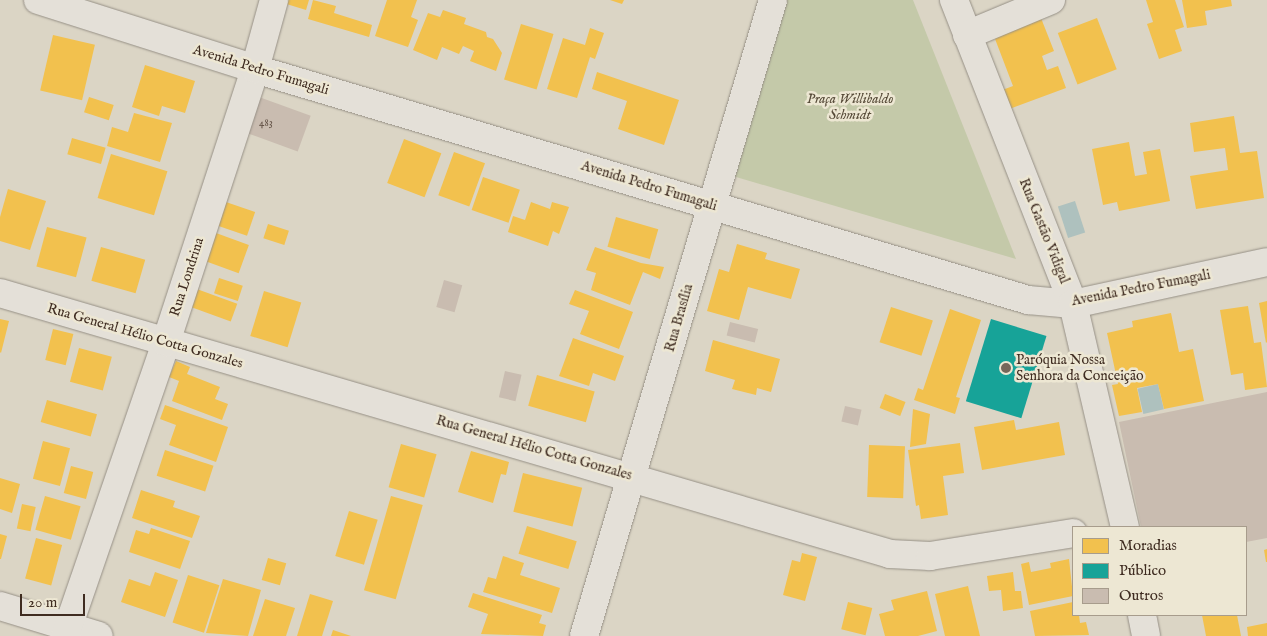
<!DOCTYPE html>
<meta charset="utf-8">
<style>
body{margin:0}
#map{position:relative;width:1267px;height:636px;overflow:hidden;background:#dbd5c5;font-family:"IM FELL English",serif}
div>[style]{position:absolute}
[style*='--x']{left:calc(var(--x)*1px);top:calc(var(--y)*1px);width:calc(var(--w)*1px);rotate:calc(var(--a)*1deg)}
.green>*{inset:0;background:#c4c9a9}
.water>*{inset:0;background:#aec1be;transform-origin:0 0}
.homes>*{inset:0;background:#f2c14e;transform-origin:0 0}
.public>*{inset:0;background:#17a398;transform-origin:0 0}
.building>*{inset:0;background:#c9bcb0;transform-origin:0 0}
.roads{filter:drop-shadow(0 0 1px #969086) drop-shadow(0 0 1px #969086)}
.minor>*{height:28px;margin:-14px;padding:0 14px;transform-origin:14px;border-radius:14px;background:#e4e0d8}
.dots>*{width:14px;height:14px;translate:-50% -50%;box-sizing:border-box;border:2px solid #ede7d3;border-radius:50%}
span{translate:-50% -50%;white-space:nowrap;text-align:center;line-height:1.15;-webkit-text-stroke:5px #ede7d3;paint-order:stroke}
.number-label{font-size:11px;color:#635246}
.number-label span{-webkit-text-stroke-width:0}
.street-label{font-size:14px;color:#3f2c21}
.park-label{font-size:14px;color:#564a38;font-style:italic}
.poi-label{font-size:14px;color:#3f2c21}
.left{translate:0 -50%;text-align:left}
.legend{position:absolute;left:1072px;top:526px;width:175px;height:90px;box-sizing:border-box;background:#ede7d3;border:1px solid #a79c8c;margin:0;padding:6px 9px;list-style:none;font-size:15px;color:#3f2c21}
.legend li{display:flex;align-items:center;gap:10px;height:25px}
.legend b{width:25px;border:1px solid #a79c8c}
.scale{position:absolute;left:20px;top:594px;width:65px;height:22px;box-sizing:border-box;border:2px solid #3f2c21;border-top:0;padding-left:6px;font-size:15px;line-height:18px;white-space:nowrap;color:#3f2c21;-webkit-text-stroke:4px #ede7d3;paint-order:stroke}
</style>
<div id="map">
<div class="green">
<div style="clip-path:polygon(781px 0,913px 0,1016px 259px,726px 174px)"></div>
</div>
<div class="water">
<div style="left:1075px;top:201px;width:33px;height:18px;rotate:72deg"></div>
<div style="left:1158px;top:384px;width:26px;height:21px;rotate:77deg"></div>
</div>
<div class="homes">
<div style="clip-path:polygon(281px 0,309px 0,306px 10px,280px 2px)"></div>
<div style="clip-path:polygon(313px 0,336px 6px,334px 13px,372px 25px,369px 37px,308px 19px)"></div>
<div style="clip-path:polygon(387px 0,417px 0,411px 17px,418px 20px,408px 47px,375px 36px)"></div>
<div style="clip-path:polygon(610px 0,624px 0,622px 4px)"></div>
<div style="clip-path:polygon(1146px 0,1175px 0,1184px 27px,1175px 30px,1182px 51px,1159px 59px,1147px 24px,1153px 22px)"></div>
<div style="clip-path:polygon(1182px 0,1231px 0,1232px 6px,1205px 11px,1207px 25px,1187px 28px)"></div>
<div style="clip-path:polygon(443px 10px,466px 18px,464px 24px,486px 32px,487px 37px,493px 39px,502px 53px,496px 71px,470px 61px,474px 51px,463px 46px,459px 54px,442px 47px,437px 60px,413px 50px,428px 13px,440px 17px)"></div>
<div style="clip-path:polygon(1039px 13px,1054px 51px,1042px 56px,1047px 70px,1058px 66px,1066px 88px,1004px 111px,997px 92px,1013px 86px,992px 31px)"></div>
<div style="left:1097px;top:18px;width:55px;height:42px;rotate:69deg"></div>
<div style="left:521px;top:24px;width:34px;height:58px;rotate:17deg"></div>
<div style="clip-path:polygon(590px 28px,604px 33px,595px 59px,590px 57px,577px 98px,547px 89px,563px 38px,585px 45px)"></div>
<div style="left:53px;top:35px;width:43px;height:57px;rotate:13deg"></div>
<div style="clip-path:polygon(145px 65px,195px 81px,185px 113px,162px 106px,159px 116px,132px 107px)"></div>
<div style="clip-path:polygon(597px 72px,679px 100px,664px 145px,618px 129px,627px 101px,592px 89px)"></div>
<div style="left:89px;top:97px;width:26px;height:16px;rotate:18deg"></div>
<div style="clip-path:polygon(134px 113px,172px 123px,160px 162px,107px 146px,112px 127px,128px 132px)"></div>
<div style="clip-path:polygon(1234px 116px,1240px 153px,1257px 151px,1264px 198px,1196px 209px,1190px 176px,1228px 170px,1225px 148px,1194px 152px,1190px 123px)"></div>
<div style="left:72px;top:138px;width:35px;height:17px;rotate:16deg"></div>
<div style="left:404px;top:139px;width:40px;height:47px;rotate:21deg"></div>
<div style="clip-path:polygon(1129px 142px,1135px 176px,1147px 174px,1143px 152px,1160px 149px,1170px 201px,1119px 211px,1117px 202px,1103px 205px,1092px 149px)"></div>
<div style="left:454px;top:152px;width:33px;height:46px;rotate:20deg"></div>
<div style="left:111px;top:154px;width:59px;height:46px;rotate:17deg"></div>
<div style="left:483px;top:177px;width:39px;height:35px;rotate:19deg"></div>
<div style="clip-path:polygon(8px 189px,46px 201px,30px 250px,0 241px,0 217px)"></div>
<div style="left:223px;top:201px;width:34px;height:25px;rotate:19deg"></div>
<div style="clip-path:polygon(531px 202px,550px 209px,552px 202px,569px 207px,559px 234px,553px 231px,548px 246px,508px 232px,513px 216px,525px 220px)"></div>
<div style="left:616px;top:217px;width:44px;height:31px;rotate:16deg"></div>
<div style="left:268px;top:224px;width:22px;height:15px;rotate:18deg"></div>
<div style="left:47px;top:227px;width:41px;height:41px;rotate:15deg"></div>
<div style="left:216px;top:233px;width:35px;height:30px;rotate:20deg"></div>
<div style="clip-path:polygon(737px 244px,767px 253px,765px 259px,800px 269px,791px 299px,748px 287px,739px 320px,707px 311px,719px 269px,729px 272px)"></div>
<div style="left:101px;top:247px;width:46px;height:35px;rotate:16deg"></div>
<div style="clip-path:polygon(595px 247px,641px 263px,664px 267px,660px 279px,643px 272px,630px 305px,591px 290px,596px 273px,586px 270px)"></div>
<div style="left:219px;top:278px;width:25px;height:16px;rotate:18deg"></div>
<div style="left:194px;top:288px;width:46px;height:19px;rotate:20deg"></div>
<div style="clip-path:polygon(575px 290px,633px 312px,619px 349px,580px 334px,589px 311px,569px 304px)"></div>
<div style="left:264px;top:291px;width:39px;height:47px;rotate:17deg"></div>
<div style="clip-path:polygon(1267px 301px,1267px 342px,1266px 343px,1259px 303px)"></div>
<div style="clip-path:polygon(1248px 306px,1254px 343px,1261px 342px,1267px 387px,1245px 390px,1243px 373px,1231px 375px,1220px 310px)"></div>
<div style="left:891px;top:307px;width:44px;height:37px;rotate:18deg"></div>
<div style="clip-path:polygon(950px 309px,981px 320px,956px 397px,960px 398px,955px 414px,914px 400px,918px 388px,923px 390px)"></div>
<div style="clip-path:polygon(1171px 313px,1179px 352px,1193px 349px,1204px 401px,1164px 409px,1158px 384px,1137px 388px,1142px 412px,1119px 416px,1112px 385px,1118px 384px,1107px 333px,1133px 327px,1132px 321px)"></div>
<div style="clip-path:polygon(0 319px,9px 321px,1px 353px,0 352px)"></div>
<div style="left:53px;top:329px;width:21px;height:32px;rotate:14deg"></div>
<div style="clip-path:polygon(573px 338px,624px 356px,615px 381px,593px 373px,589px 386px,559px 376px)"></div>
<div style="clip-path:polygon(713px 340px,780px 359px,771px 392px,757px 388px,756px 395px,732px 389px,735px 380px,705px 371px)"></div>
<div style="left:79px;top:348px;width:34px;height:35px;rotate:15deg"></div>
<div style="clip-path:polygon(176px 361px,190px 367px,187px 374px,220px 387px,215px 399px,228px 404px,222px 420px,172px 401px,179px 381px,169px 377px)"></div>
<div style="left:537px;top:375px;width:60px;height:32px;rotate:16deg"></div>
<div style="left:885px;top:394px;width:22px;height:15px;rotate:21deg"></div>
<div style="left:47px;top:400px;width:52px;height:23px;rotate:16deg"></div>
<div style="clip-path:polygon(165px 405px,228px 427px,216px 462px,169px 445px,176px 425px,160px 419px)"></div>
<div style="clip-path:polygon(913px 409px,930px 414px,926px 444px,910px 447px)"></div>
<div style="clip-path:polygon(1014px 420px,1016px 430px,1059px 422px,1065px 455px,982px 470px,974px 427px)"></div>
<div style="left:43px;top:441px;width:28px;height:39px;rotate:15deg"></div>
<div style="clip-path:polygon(960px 443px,964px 473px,943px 476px,948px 515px,921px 519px,919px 505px,916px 506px,908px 450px)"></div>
<div style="left:401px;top:444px;width:37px;height:45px;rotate:16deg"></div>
<div style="left:869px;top:445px;width:36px;height:52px;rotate:2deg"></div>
<div style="left:165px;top:450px;width:51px;height:27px;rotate:18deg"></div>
<div style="clip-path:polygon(471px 451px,509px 462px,506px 475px,501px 474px,493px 503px,458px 492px)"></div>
<div style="left:71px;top:466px;width:23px;height:28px;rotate:15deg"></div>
<div style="left:523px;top:473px;width:61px;height:40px;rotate:14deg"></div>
<div style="clip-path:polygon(0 478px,20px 484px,12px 513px,0 509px)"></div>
<div style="clip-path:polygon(141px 490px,175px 501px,173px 507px,200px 516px,192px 538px,132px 518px)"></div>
<div style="left:45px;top:496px;width:37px;height:35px;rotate:16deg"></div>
<div style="left:391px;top:496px;width:33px;height:98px;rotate:16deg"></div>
<div style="left:22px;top:504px;width:14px;height:25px;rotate:12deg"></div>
<div style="left:349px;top:511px;width:30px;height:47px;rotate:17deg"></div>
<div style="left:527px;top:526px;width:52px;height:29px;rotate:17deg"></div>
<div style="clip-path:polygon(151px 528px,190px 541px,180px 569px,129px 552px,136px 530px,149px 534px)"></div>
<div style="clip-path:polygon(0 534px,7px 536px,1px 559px,0 559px)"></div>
<div style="left:36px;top:538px;width:27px;height:42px;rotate:15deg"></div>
<div style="clip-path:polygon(1267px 549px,1267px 562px,1266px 562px,1264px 550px)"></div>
<div style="clip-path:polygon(802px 553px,817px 557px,805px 601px,783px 595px,792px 560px,800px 562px)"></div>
<div style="clip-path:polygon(503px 556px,524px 563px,520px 575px,560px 588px,552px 613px,483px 592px,488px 577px,496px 579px)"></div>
<div style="left:268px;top:558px;width:19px;height:23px;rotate:16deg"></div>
<div style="clip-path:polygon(1069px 559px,1073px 596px,1029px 605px,1021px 564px,1029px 562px,1031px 572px,1051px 568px,1050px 563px)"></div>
<div style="clip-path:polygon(155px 572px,178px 580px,165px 617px,121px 602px,129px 579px,150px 586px)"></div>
<div style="clip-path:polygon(1013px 572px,1015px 591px,1021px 591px,1023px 608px,1003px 611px,1001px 590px,989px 591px,987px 576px)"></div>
<div style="left:188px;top:575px;width:33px;height:50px;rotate:18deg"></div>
<div style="clip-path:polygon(223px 579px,261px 590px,248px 636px,206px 633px)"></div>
<div style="clip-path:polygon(968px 586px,980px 636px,945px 636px,935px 594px)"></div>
<div style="clip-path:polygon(927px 591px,937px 631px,918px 636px,885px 636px,879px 614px,894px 610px,891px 600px)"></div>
<div style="clip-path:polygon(473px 593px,542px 615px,539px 623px,546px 625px,543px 636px,481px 634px,488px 614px,468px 607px)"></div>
<div style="clip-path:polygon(310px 594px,333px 601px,322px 636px,297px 636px)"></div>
<div style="clip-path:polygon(265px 599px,295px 608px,286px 636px,253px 636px)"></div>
<div style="left:848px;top:602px;width:25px;height:28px;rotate:14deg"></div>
<div style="clip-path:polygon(1073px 602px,1073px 615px,1079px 615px,1080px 623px,1086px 622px,1089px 635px,1035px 636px,1030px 611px)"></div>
<div style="clip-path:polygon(1202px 615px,1237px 615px,1241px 636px,1206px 636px)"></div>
<div style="clip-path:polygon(1267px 623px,1267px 636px,1248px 636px,1247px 627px)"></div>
<div style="clip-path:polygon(333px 630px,351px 636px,331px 636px)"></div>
</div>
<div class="public">
<div style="left:991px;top:319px;width:58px;height:86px;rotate:17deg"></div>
</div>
<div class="building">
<div style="left:259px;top:97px;width:55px;height:38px;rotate:20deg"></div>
<div style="left:444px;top:280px;width:19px;height:28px;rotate:16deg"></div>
<div style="left:730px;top:322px;width:29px;height:14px;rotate:14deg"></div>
<div style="left:505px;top:371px;width:17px;height:27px;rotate:13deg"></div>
<div style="clip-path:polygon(1267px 392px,1267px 538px,1246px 542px,1246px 527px,1141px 527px,1119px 422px)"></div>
<div style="left:845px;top:406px;width:17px;height:16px;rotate:13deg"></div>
</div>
<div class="roads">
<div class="minor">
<div style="--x:38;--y:0;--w:228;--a:17.6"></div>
<div style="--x:255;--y:69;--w:807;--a:16.64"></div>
<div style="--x:1028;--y:300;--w:45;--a:5.1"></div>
<div style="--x:1073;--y:304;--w:198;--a:-12.2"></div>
<div style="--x:954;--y:0;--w:326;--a:68.6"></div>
<div style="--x:1073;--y:304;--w:229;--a:76.9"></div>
<div style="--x:967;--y:35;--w:91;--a:-22.6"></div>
<div style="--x:0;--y:293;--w:927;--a:16.34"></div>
<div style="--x:890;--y:554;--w:40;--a:2.9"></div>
<div style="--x:930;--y:556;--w:145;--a:-9.1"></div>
<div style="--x:0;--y:606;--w:103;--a:16.9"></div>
<div style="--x:1142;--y:615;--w:21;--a:79"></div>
<div style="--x:65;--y:636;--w:311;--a:-71"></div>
<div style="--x:166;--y:342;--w:287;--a:-71.9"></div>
<div style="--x:255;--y:69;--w:72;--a:-74.6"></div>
<div style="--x:584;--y:636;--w:663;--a:-73.45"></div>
</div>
</div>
<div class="dots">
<div style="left:1006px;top:368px;background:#76675a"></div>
</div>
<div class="number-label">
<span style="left:266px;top:123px">483</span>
</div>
<div class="street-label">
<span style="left:261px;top:70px;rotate:17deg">Avenida Pedro Fumagali</span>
<span style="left:649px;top:186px;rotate:17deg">Avenida Pedro Fumagali</span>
<span style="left:1044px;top:231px;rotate:68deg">Rua Gastão Vidigal</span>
<span style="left:187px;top:277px;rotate:-72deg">Rua Londrina</span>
<span style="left:1141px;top:288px;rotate:-11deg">Avenida Pedro Fumagali</span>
<span style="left:679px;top:318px;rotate:-74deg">Rua Brasília</span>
<span style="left:145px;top:336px;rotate:16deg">Rua General Hélio Cotta Gonzales</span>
<span style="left:534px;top:448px;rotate:16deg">Rua General Hélio Cotta Gonzales</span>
</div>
<div class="park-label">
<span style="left:850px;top:107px">Praça Willibaldo<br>Schmidt</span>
</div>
<div class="poi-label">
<span class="left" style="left:1016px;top:368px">Paróquia Nossa<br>Senhora da Conceição</span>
</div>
<ul class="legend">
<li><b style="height:14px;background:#f2c14e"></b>Moradias</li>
<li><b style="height:14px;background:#17a398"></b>Público</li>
<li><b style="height:14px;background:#c9bcb0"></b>Outros</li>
</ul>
<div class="scale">20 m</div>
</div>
